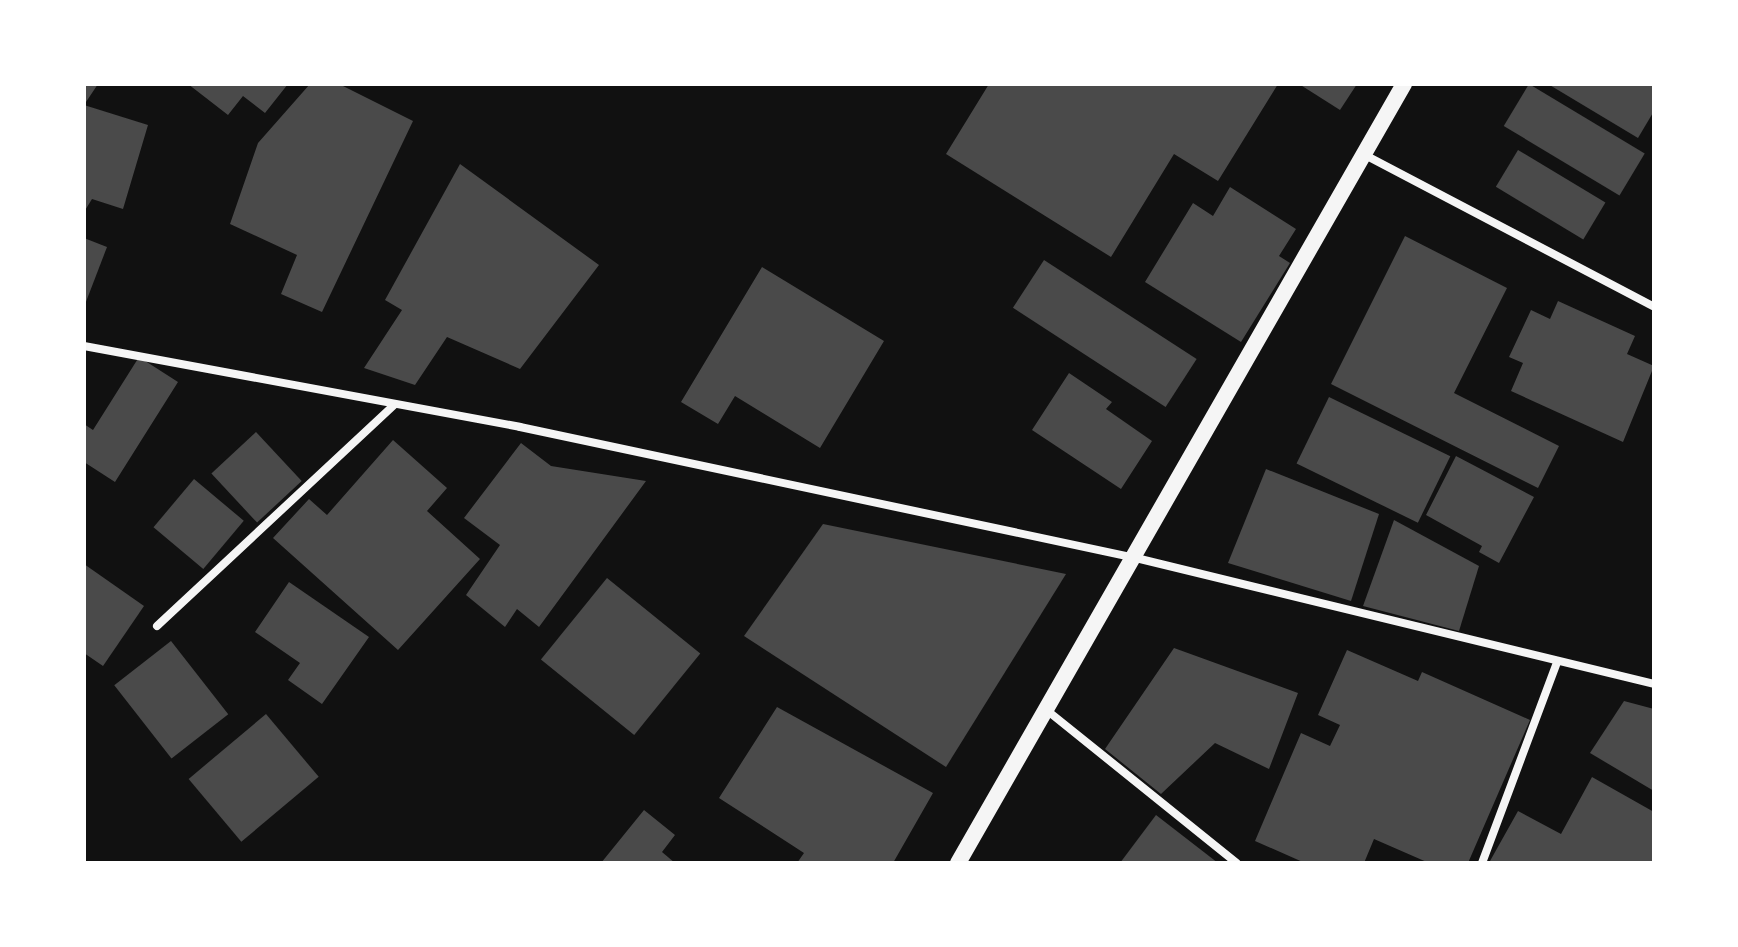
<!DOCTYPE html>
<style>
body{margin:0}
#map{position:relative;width:1738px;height:947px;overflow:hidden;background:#111;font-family:"Space Grotesk",sans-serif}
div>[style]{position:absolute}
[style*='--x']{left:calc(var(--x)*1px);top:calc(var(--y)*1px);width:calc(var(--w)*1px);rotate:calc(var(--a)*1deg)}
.building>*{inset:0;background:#4a4a4a;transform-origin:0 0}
.minor>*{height:8px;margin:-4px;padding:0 4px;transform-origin:4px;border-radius:4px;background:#f5f5f5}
.secondary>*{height:16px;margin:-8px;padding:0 8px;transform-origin:8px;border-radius:8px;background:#f5f5f5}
span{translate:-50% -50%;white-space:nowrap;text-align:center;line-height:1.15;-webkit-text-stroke:8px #fff;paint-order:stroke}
.frame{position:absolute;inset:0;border:86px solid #fff;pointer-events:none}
</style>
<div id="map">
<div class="building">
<div style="clip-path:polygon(84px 84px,98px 84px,84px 105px,148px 125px,123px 209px,92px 199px,84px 212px)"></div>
<div style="clip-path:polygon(188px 84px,288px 84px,265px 113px,243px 96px,228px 115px)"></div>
<div style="clip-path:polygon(310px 84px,339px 84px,413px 121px,322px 312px,281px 294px,297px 255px,230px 224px,258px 143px)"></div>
<div style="clip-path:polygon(989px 84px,1278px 84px,1218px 181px,1174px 154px,1111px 257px,946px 154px)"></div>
<div style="clip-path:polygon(1299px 84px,1357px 84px,1340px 110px)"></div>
<div style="left:1529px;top:84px;width:135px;height:49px;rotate:31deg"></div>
<div style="clip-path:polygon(1548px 84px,1654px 84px,1654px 111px,1638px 138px)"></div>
<div style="left:1518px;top:150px;width:102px;height:43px;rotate:31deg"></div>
<div style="clip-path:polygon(460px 164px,599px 265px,520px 369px,447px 337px,415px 385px,364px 368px,402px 310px,385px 300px)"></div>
<div style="clip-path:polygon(1230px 187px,1296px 229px,1279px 256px,1290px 263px,1241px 342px,1145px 282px,1193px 203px,1213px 216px)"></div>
<div style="clip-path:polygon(1405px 236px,1507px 288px,1454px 393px,1559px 446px,1538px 488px,1331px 384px)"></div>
<div style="clip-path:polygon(84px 238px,107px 247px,84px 307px)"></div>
<div style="left:1044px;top:260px;width:182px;height:57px;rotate:33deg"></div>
<div style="clip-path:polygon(762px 267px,884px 341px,820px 448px,735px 396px,718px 424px,681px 402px)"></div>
<div style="clip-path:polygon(1558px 301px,1635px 336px,1627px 354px,1654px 366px,1623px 442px,1511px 391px,1523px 363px,1509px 357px,1531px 310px,1550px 319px)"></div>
<div style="clip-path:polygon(139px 357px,178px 382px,115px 482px,84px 462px,84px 424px,93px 430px)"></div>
<div style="clip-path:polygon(1069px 373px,1112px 402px,1106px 409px,1152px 441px,1121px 489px,1032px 430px)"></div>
<div style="left:1329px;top:397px;width:135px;height:74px;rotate:26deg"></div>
<div style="left:256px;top:432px;width:67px;height:61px;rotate:47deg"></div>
<div style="clip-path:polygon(393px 440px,447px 488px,427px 511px,480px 559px,398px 650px,273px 538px,309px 499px,327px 515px)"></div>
<div style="clip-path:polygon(521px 443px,551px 466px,646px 481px,539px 627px,517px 609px,505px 627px,466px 595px,500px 545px,464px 518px)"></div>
<div style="clip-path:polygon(1456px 456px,1534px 497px,1499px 563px,1479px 552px,1482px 546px,1426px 515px)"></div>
<div style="clip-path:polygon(1266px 469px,1379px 514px,1351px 601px,1228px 563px)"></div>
<div style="left:194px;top:479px;width:65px;height:63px;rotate:40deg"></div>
<div style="clip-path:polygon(1394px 520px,1479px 566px,1459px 631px,1363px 606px)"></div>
<div style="clip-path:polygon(823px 524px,1066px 574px,946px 767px,744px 636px)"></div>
<div style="clip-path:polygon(84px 564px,144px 606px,103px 666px,84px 653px)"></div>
<div style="left:607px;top:578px;width:120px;height:105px;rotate:39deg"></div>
<div style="clip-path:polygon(289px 582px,369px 637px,322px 704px,288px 680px,300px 663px,255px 632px)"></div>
<div style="left:171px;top:641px;width:93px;height:72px;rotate:52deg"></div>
<div style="clip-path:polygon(1174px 648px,1298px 693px,1269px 769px,1215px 743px,1161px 794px,1105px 749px)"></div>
<div style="clip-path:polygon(1347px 650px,1418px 681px,1422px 672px,1530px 720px,1468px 863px,1429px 863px,1374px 839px,1364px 863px,1305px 863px,1255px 841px,1301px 733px,1330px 746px,1340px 725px,1318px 715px)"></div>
<div style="clip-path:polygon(1624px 701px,1654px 709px,1654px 791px,1590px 753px)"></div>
<div style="clip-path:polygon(777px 707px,933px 793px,893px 863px,797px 863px,804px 853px,719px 798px)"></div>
<div style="left:266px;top:714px;width:82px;height:101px;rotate:50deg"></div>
<div style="clip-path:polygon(1592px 777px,1654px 812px,1654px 863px,1490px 861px,1518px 811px,1561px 834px)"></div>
<div style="clip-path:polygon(644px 810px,675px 835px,662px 852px,675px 863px,601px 863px)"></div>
<div style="clip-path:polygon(1156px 815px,1218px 863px,1120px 863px)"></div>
</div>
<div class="minor">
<div style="--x:1365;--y:155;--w:327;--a:27.7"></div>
<div style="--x:84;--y:346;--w:443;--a:10.5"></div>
<div style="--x:520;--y:427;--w:630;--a:12.01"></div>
<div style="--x:1136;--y:558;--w:533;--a:13.67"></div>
<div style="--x:157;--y:626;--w:325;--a:-43"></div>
<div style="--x:1049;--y:712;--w:241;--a:38.8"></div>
<div style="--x:1482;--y:863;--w:215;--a:-69.5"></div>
</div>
<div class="secondary">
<div style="--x:958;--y:863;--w:898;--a:-60.21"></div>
</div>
<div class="frame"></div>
</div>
